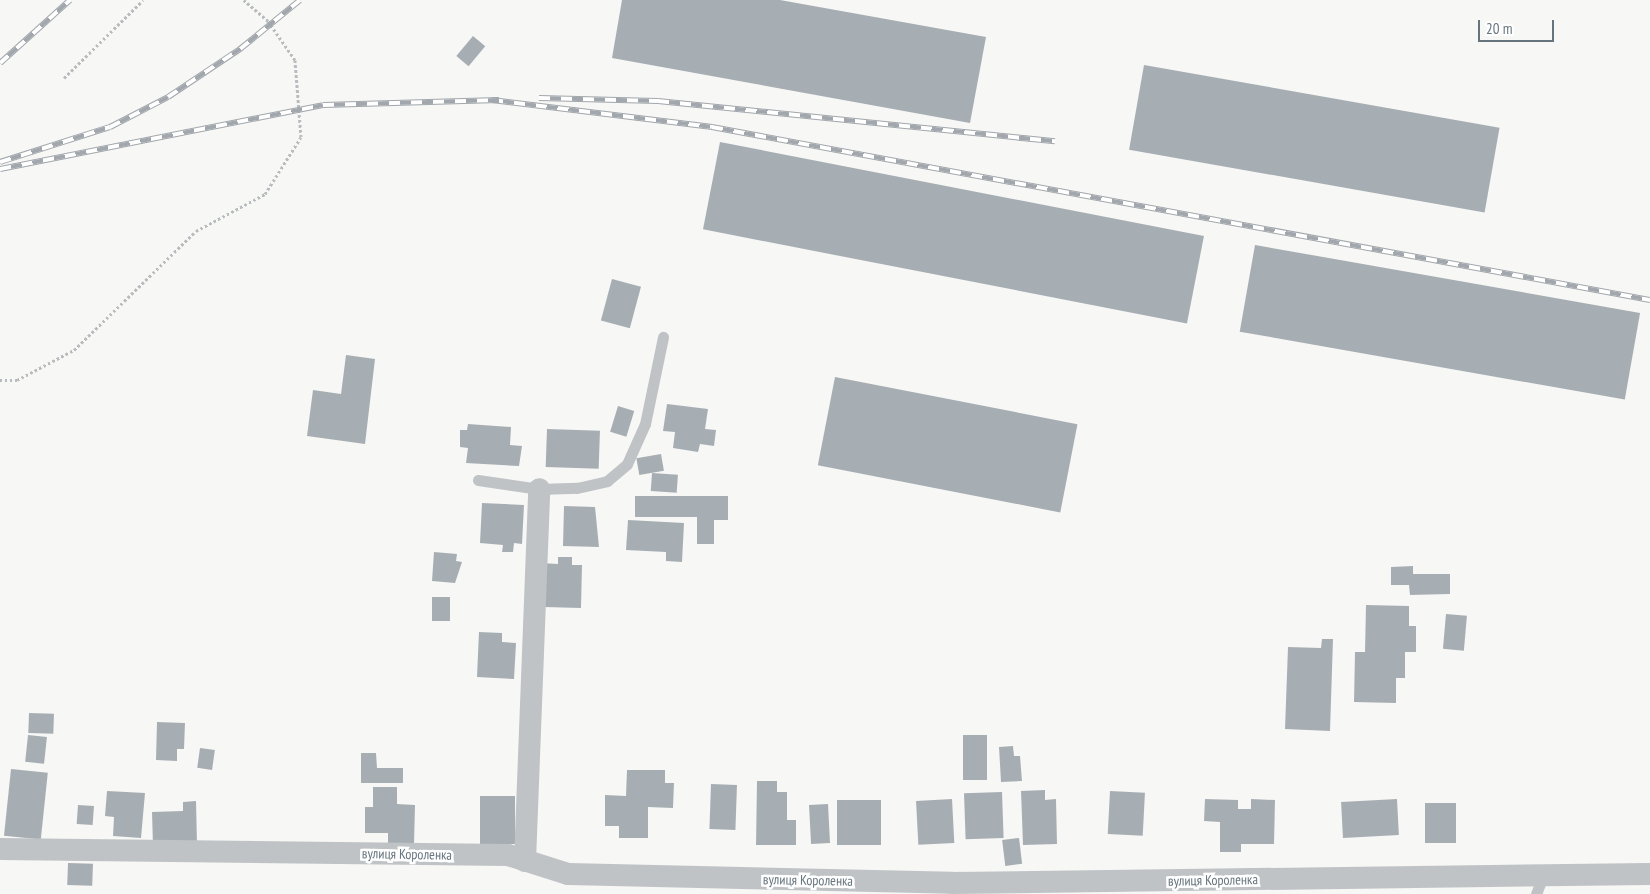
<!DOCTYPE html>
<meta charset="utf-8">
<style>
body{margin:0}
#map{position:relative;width:1650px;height:894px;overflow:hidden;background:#f7f7f5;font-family:"PT Sans Narrow",sans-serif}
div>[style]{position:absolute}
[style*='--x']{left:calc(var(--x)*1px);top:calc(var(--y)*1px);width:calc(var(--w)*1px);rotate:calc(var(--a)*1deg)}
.building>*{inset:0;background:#a7aeb3;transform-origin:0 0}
.path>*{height:3px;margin-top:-1.5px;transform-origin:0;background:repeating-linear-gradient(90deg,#b9bcbe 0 2.5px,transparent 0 5px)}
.lane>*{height:11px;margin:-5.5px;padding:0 5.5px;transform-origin:5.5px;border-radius:5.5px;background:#bfc3c6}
.street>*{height:22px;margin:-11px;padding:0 11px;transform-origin:11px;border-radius:11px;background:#bfc3c6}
.rail>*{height:5.5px;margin-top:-2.75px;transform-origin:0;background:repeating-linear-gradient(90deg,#fff 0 11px,#a1a7ac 0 22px);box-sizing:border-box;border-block:1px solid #a1a7ac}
span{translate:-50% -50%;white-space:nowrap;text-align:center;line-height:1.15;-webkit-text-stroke:5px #fff;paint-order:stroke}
.street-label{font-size:14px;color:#66747d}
.scale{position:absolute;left:1478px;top:20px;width:76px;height:22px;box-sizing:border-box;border:2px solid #66747d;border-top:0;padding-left:6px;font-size:15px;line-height:18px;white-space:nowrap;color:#66747d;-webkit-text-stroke:4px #fff;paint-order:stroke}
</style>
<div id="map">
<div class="building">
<div style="clip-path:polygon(622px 0,780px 0,986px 37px,970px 123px,612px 58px)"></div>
<div style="left:473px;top:36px;width:16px;height:26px;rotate:40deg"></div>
<div style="left:1144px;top:65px;width:361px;height:86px;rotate:10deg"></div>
<div style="left:720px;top:142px;width:493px;height:89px;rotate:11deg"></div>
<div style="left:1255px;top:245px;width:391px;height:88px;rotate:10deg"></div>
<div style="left:612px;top:279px;width:30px;height:43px;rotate:15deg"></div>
<div style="clip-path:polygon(346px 355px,375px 359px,365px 444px,307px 436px,313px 390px,341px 394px)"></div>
<div style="left:835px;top:377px;width:247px;height:90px;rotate:11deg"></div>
<div style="clip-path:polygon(667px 404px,708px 409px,705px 429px,716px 430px,714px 446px,700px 444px,698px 452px,673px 448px,675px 432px,663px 431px)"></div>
<div style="left:618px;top:406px;width:17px;height:27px;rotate:17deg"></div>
<div style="clip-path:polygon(468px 424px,511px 427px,510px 445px,522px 446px,519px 466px,466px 463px,468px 448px,460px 447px,460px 430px,467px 430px)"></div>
<div style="left:547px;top:429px;width:53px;height:38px;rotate:2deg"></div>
<div style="left:661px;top:454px;width:17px;height:25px;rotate:80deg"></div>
<div style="left:652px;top:473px;width:26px;height:18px;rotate:4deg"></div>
<div style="clip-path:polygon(635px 496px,728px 496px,728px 520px,714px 520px,714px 544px,697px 544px,697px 517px,635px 517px)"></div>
<div style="clip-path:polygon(482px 503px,524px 505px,522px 544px,514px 543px,513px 552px,502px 552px,503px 545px,480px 543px)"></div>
<div style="clip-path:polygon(564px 506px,595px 507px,599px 547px,563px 546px)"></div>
<div style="clip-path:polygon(628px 520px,684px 523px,682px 562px,666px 561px,666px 552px,626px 550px)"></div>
<div style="clip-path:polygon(434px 552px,457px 554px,456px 561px,462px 562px,455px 583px,432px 581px)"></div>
<div style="clip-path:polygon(558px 557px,572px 557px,572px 565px,582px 565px,581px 608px,544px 607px,540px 563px,558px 564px)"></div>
<div style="clip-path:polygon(1413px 566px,1413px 574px,1450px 574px,1450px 594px,1410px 595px,1409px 585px,1391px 585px,1391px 567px)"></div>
<div style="left:432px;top:597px;width:18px;height:24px"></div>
<div style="clip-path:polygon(1366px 605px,1409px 606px,1409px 626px,1416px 626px,1416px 652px,1405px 652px,1405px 678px,1396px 678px,1396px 703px,1354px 702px,1355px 652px,1365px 652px)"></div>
<div style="left:1446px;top:614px;width:21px;height:35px;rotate:5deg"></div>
<div style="clip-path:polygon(479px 632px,502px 633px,502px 642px,516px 643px,514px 679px,477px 677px)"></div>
<div style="clip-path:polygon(1322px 639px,1333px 639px,1330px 731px,1285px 729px,1288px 647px,1321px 648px)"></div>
<div style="left:29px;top:713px;width:25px;height:20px;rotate:2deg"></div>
<div style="clip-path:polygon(157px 722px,185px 723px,184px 749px,177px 749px,177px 761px,156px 760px)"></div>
<div style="left:28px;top:735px;width:19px;height:27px;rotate:6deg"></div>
<div style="left:963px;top:735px;width:24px;height:45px"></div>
<div style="clip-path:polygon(1013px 746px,1014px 756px,1020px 756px,1022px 781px,1001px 782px,999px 747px)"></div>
<div style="left:200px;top:748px;width:15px;height:20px;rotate:8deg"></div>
<div style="clip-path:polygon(361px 753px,376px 753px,377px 768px,403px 768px,403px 783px,361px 783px)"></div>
<div style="left:11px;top:769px;width:37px;height:67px;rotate:6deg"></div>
<div style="clip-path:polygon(627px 770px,665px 770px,665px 783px,674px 783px,673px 808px,648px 807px,648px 838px,619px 838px,619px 826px,605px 826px,605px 795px,626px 796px)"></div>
<div style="clip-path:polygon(757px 781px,777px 781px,777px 792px,787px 792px,787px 820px,796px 820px,796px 845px,756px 845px)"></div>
<div style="left:711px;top:784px;width:26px;height:45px;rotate:2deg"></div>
<div style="clip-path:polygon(373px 787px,397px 787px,397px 804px,415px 805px,414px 844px,388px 844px,388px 833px,365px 833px,365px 807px,373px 807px)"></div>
<div style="clip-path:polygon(1045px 790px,1045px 800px,1056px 799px,1057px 844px,1023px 845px,1021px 791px)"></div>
<div style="clip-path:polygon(107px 791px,145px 793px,141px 838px,113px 836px,114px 817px,105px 816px)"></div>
<div style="left:1110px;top:791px;width:35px;height:43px;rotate:3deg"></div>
<div style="left:1002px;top:792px;width:46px;height:38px;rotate:88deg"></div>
<div style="left:480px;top:796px;width:35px;height:48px"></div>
<div style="left:952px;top:799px;width:44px;height:36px;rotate:87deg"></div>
<div style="clip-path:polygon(1205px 799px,1238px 800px,1238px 809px,1251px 809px,1251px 799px,1275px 800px,1274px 844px,1241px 844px,1241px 852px,1220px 852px,1220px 822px,1204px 821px)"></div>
<div style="left:1397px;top:799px;width:36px;height:56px;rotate:87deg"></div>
<div style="left:881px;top:800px;width:45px;height:44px;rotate:90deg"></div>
<div style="clip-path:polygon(196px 801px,197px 844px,153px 846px,152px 812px,183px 811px,183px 802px)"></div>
<div style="left:1425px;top:803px;width:31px;height:40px"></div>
<div style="left:828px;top:804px;width:39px;height:19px;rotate:87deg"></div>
<div style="left:78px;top:805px;width:16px;height:19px;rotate:4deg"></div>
<div style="left:1019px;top:838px;width:26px;height:17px;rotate:83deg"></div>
<div style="left:68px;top:863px;width:25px;height:22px;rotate:2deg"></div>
</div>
<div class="path">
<div style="--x:64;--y:78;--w:111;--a:-44.6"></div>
<div style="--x:0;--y:380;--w:17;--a:0"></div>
<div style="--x:17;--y:380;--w:64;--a:-27.8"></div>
<div style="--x:74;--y:350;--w:170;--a:-44.3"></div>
<div style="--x:196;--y:231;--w:78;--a:-28.2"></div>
<div style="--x:265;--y:194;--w:67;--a:-57.7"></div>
<div style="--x:301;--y:137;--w:77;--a:-94.5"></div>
<div style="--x:295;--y:60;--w:47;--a:-124.7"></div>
<div style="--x:268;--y:21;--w:32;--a:-139"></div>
</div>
<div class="lane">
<div style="--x:478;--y:480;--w:62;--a:8.4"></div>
<div style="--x:539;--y:489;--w:38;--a:-2"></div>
<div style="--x:577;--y:488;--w:31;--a:-13"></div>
<div style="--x:607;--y:481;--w:26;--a:-40"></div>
<div style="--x:627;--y:464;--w:44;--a:-65.8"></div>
<div style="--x:645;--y:424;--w:89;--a:-78.3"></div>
<div style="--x:1536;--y:894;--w:19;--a:-69"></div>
</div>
<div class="street">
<div style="--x:0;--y:849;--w:508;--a:0.68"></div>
<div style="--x:508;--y:855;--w:63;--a:17.6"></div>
<div style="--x:568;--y:874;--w:384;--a:1.3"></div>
<div style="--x:952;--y:883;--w:698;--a:-0.74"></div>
<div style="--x:525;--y:861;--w:372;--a:-87.8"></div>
</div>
<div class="rail">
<div style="--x:0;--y:63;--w:94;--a:-42"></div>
<div style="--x:539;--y:98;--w:119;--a:1.4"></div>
<div style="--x:658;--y:101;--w:399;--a:5.8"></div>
<div style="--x:492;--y:100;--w:222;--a:7"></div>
<div style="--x:712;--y:127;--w:954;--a:10.45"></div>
<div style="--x:0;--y:162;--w:115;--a:-17.7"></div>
<div style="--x:110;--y:127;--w:65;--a:-27.3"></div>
<div style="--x:168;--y:97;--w:87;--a:-33.7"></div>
<div style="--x:240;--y:49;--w:77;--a:-39.2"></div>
<div style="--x:0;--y:169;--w:329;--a:-11.2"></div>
<div style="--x:323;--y:105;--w:176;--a:-1.6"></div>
</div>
<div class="street-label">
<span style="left:407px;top:854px;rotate:1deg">вулиця Короленка</span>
<span style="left:808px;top:880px;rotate:1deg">вулиця Короленка</span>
<span style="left:1213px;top:880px;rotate:-1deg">вулиця Короленка</span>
</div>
<div class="scale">20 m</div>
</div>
